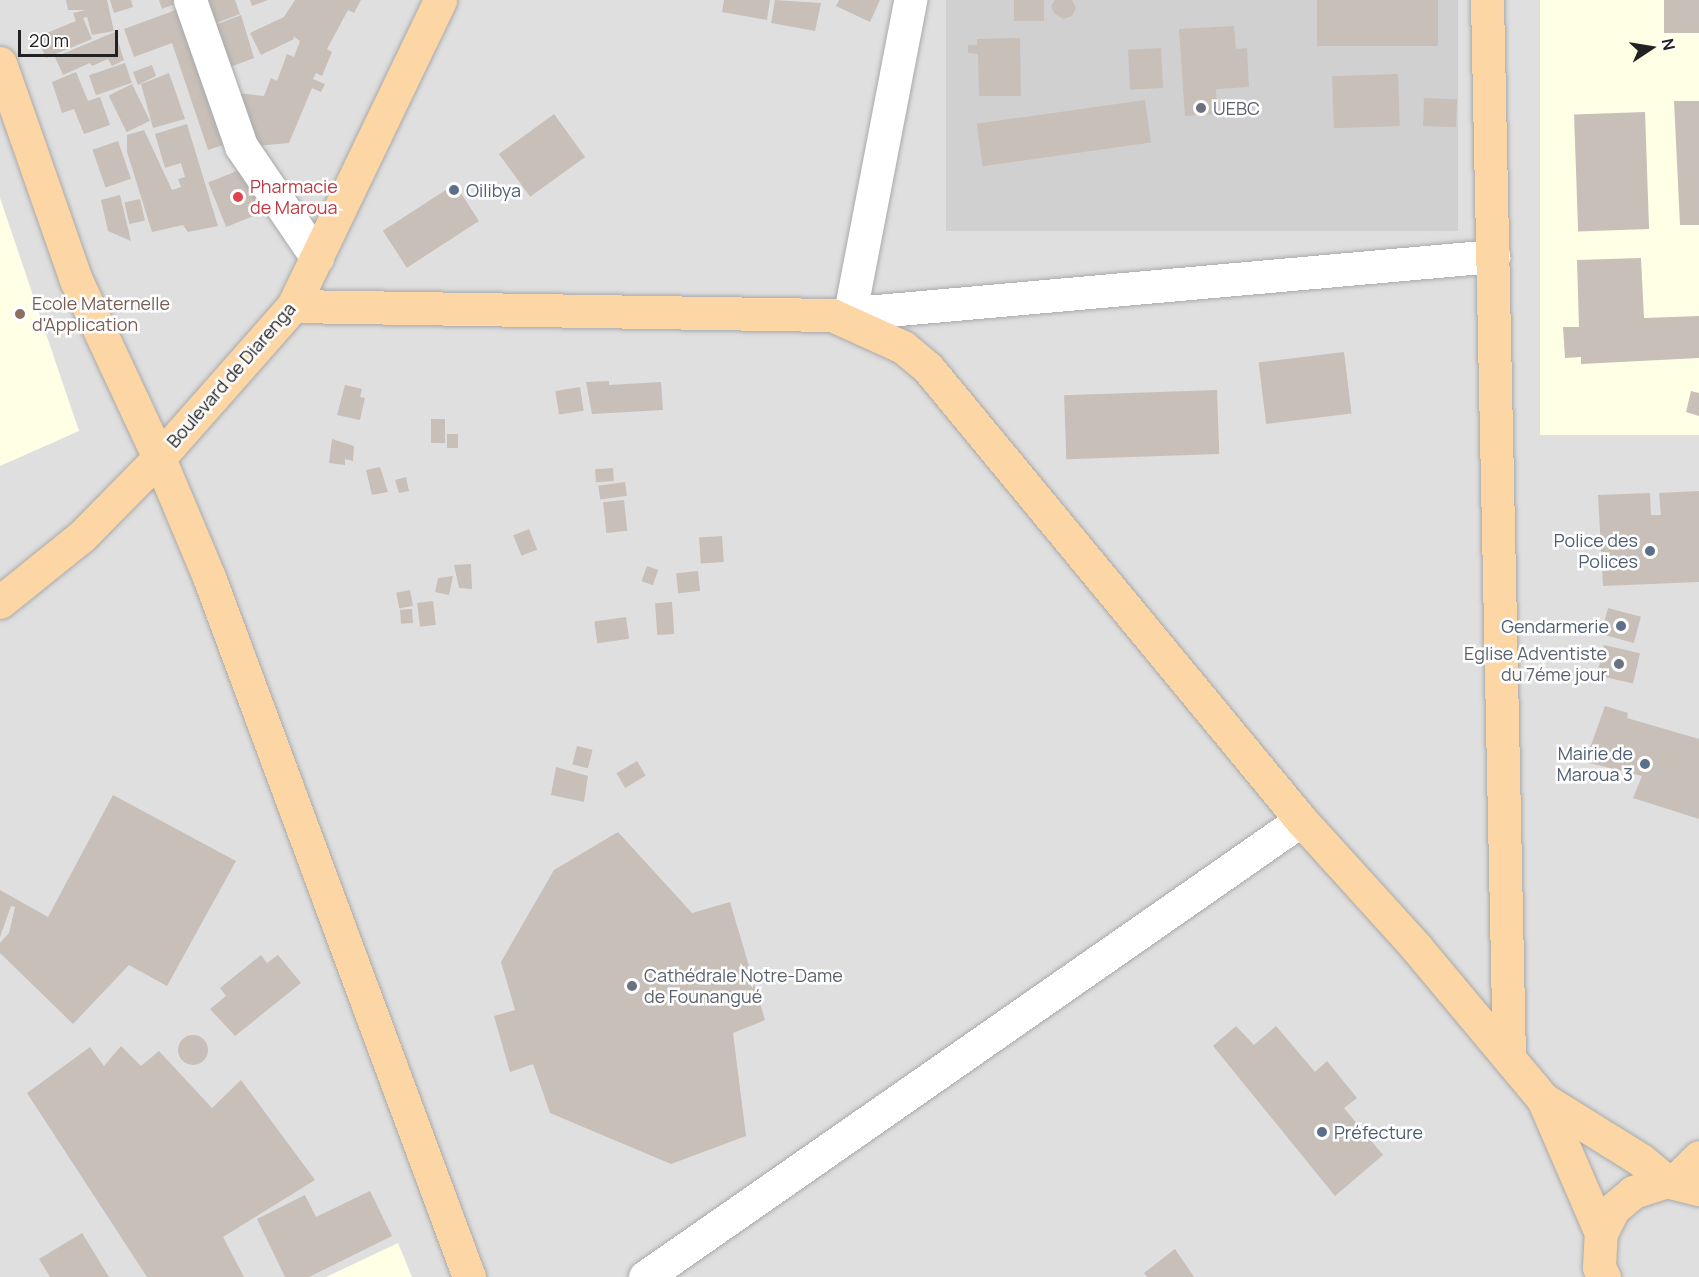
<!DOCTYPE html>
<meta charset="utf-8">
<style>
body{margin:0}
#map{position:relative;width:1699px;height:1277px;overflow:hidden;background:#f2efe9;font-family:Manrope,sans-serif}
div>[style]{position:absolute}
[style*='--x']{left:calc(var(--x)*1px);top:calc(var(--y)*1px);width:calc(var(--w)*1px);rotate:calc(var(--a)*1deg)}
.residential>*{inset:0;background:#e0dfdf;transform-origin:0 0}
.education>*{inset:0;background:#ffffe5;transform-origin:0 0}
.religious>*{inset:0;background:#d0d0d0;transform-origin:0 0}
.building>*{inset:0;background:#c7bfb8;transform-origin:0 0}
.round{border-radius:50%}
.roads{filter:drop-shadow(0 0 2px #a9a9a9) drop-shadow(0 0 2px #a9a9a9)}
.minor>*{height:33px;margin:-16.5px;padding:0 16.5px;transform-origin:16.5px;border-radius:16.5px;background:#fff}
.major>*{height:33px;margin:-16.5px;padding:0 16.5px;transform-origin:16.5px;border-radius:16.5px;background:#fcd6a4}
.dots>*{width:16px;height:16px;translate:-50% -50%;box-sizing:border-box;border:3px solid #fff;border-radius:50%}
span{translate:-50% -50%;white-space:nowrap;text-align:center;line-height:1.15;-webkit-text-stroke:5px #fff;paint-order:stroke}
.worship-label{font-size:18px;color:#5b616d}
.left{translate:0 -50%;text-align:left}
.right{translate:-100% -50%;text-align:right}
.health-label{font-size:18px;color:#be3a42}
.service-label{font-size:18px;color:#4e5e75}
.education-label{font-size:18px;color:#785e54}
.street-label{font-size:18px;color:#222}
.north{position:absolute;left:1621px;top:18px;width:60px;height:60px;-webkit-text-stroke:4px #fff;paint-order:stroke;rotate:78deg;font-size:16px;font-weight:700;line-height:24px;text-align:center;color:#222}
.north::after{content:'';display:block;margin:auto;width:21px;height:27px;background:#222;clip-path:polygon(50% 0,100% 100%,50% 72%,0 100%)}
.scale{position:absolute;left:18px;top:30px;width:100px;height:27px;box-sizing:border-box;border:3px solid #222;border-top:0;padding-left:8px;font-size:18px;line-height:21px;white-space:nowrap;color:#222;-webkit-text-stroke:4px #fff;paint-order:stroke}
</style>
<div id="map">
<div class="residential">
<div style="left:0;top:0;width:1699px;height:1277px"></div>
</div>
<div class="education">
<div style="left:1540px;top:0;width:159px;height:435px"></div>
<div style="clip-path:polygon(0 198px,79px 431px,0 466px)"></div>
<div style="clip-path:polygon(398px 1243px,412px 1277px,326px 1277px)"></div>
</div>
<div class="religious">
<div style="left:946px;top:0;width:512px;height:231px"></div>
</div>
<div class="building">
<div style="clip-path:polygon(66px 0,107px 0,114px 31px,92px 35px,87px 17px,83px 18px,92px 39px,46px 58px,37px 37px,76px 21px,73px 13px,85px 10px,68px 10px)"></div>
<div style="clip-path:polygon(110px 0,131px 0,133px 7px,114px 13px)"></div>
<div style="clip-path:polygon(159px 0,185px 0,162px 9px)"></div>
<div style="clip-path:polygon(207px 0,235px 0,240px 14px,211px 25px)"></div>
<div style="clip-path:polygon(250px 0,268px 0,252px 6px)"></div>
<div style="clip-path:polygon(295px 0,361px 0,354px 13px,348px 10px,327px 49px,332px 52px,322px 76px,316px 73px,313px 79px,325px 84px,321px 92px,312px 88px,289px 143px,256px 146px,237px 93px,264px 96px,271px 78px,277px 81px,287px 54px,294px 57px,300px 41px,293px 36px,294px 39px,261px 55px,250px 33px,284px 17px)"></div>
<div style="clip-path:polygon(724px 0,770px 0,767px 20px,722px 12px)"></div>
<div style="clip-path:polygon(775px 0,821px 3px,815px 31px,771px 23px)"></div>
<div style="clip-path:polygon(839px 0,880px 0,870px 22px,836px 6px)"></div>
<div style="left:1014px;top:0;width:30px;height:21px"></div>
<div style="clip-path:polygon(1055px 0,1072px 0,1076px 8px,1072px 16px,1063px 19px,1054px 13px,1051px 6px)"></div>
<div style="left:1317px;top:0;width:121px;height:46px"></div>
<div style="left:1664px;top:0;width:35px;height:33px"></div>
<div style="clip-path:polygon(184px 7px,235px 141px,208px 150px,172px 43px,134px 57px,124px 29px)"></div>
<div style="clip-path:polygon(241px 15px,254px 58px,230px 67px,210px 27px)"></div>
<div style="clip-path:polygon(1234px 26px,1236px 49px,1247px 48px,1249px 87px,1216px 89px,1217px 114px,1185px 116px,1179px 29px)"></div>
<div style="clip-path:polygon(115px 32px,124px 60px,112px 66px,108px 59px,92px 66px,90px 63px,63px 75px,55px 57px)"></div>
<div style="clip-path:polygon(1020px 38px,1021px 96px,979px 96px,978px 54px,968px 53px,968px 45px,977px 45px,977px 39px)"></div>
<div style="left:1161px;top:48px;width:40px;height:33px;rotate:87deg"></div>
<div style="left:125px;top:63px;width:21px;height:38px;rotate:71deg"></div>
<div style="clip-path:polygon(152px 65px,156px 76px,138px 85px,133px 72px)"></div>
<div style="clip-path:polygon(76px 72px,88px 101px,100px 97px,110px 125px,84px 134px,74px 109px,62px 113px,52px 82px)"></div>
<div style="clip-path:polygon(169px 73px,185px 119px,153px 128px,141px 84px)"></div>
<div style="left:1398px;top:74px;width:52px;height:66px;rotate:88deg"></div>
<div style="left:132px;top:84px;width:41px;height:26px;rotate:64deg"></div>
<div style="left:1424px;top:98px;width:33px;height:28px;rotate:2deg"></div>
<div style="left:1145px;top:100px;width:43px;height:170px;rotate:82deg"></div>
<div style="clip-path:polygon(1674px 101px,1699px 101px,1699px 225px,1680px 225px)"></div>
<div style="left:1645px;top:112px;width:117px;height:71px;rotate:88deg"></div>
<div style="left:554px;top:114px;width:53px;height:68px;rotate:54deg"></div>
<div style="clip-path:polygon(187px 124px,218px 226px,188px 232px,183px 225px,152px 232px,127px 152px,127px 135px,144px 130px,172px 190px,181px 187px,178px 179px,185px 177px,181px 163px,165px 168px,155px 134px)"></div>
<div style="left:118px;top:141px;width:40px;height:27px;rotate:71deg"></div>
<div style="left:249px;top:166px;width:48px;height:44px;rotate:68deg"></div>
<div style="left:455px;top:184px;width:44px;height:86px;rotate:57deg"></div>
<div style="clip-path:polygon(120px 195px,131px 241px,108px 231px,101px 200px)"></div>
<div style="left:140px;top:199px;width:22px;height:16px;rotate:77deg"></div>
<div style="clip-path:polygon(1641px 258px,1644px 318px,1699px 316px,1699px 358px,1581px 364px,1581px 357px,1565px 358px,1563px 327px,1579px 327px,1577px 260px)"></div>
<div style="left:1344px;top:352px;width:62px;height:86px;rotate:83deg"></div>
<div style="clip-path:polygon(609px 381px,609px 385px,661px 382px,663px 410px,592px 414px,586px 382px)"></div>
<div style="clip-path:polygon(345px 385px,362px 389px,360px 397px,365px 398px,360px 420px,337px 415px)"></div>
<div style="left:580px;top:387px;width:24px;height:25px;rotate:81deg"></div>
<div style="left:1217px;top:390px;width:64px;height:153px;rotate:88deg"></div>
<div style="clip-path:polygon(1691px 391px,1699px 393px,1699px 416px,1686px 412px)"></div>
<div style="left:431px;top:419px;width:14px;height:24px"></div>
<div style="left:447px;top:434px;width:11px;height:14px"></div>
<div style="clip-path:polygon(332px 439px,354px 446px,353px 461px,345px 459px,345px 465px,329px 463px)"></div>
<div style="clip-path:polygon(380px 467px,388px 492px,372px 495px,366px 470px)"></div>
<div style="left:613px;top:468px;width:13px;height:18px;rotate:86deg"></div>
<div style="clip-path:polygon(406px 477px,409px 491px,399px 493px,395px 480px)"></div>
<div style="left:625px;top:482px;width:14px;height:27px;rotate:82deg"></div>
<div style="clip-path:polygon(1699px 491px,1699px 582px,1603px 586px,1598px 495px,1650px 493px,1651px 515px,1661px 515px,1659px 493px)"></div>
<div style="left:624px;top:500px;width:31px;height:21px;rotate:84deg"></div>
<div style="left:529px;top:529px;width:22px;height:17px;rotate:68deg"></div>
<div style="left:722px;top:536px;width:26px;height:23px;rotate:86deg"></div>
<div style="clip-path:polygon(471px 564px,472px 589px,459px 588px,454px 565px)"></div>
<div style="left:647px;top:566px;width:12px;height:16px;rotate:20deg"></div>
<div style="left:698px;top:571px;width:20px;height:22px;rotate:84deg"></div>
<div style="clip-path:polygon(453px 576px,449px 595px,435px 592px,438px 578px)"></div>
<div style="left:410px;top:590px;width:16px;height:14px;rotate:79deg"></div>
<div style="left:433px;top:601px;width:24px;height:16px;rotate:83deg"></div>
<div style="left:672px;top:602px;width:32px;height:17px;rotate:86deg"></div>
<div style="left:1608px;top:608px;width:34px;height:27px;rotate:15deg"></div>
<div style="left:412px;top:609px;width:14px;height:12px;rotate:86deg"></div>
<div style="left:626px;top:617px;width:22px;height:32px;rotate:82deg"></div>
<div style="left:1604px;top:645px;width:37px;height:31px;rotate:13deg"></div>
<div style="clip-path:polygon(1605px 706px,1628px 713px,1627px 718px,1699px 739px,1699px 819px,1633px 798px,1642px 776px,1585px 762px)"></div>
<div style="left:577px;top:746px;width:16px;height:19px;rotate:14deg"></div>
<div style="left:637px;top:761px;width:17px;height:24px;rotate:59deg"></div>
<div style="clip-path:polygon(556px 767px,588px 776px,584px 802px,551px 795px)"></div>
<div style="clip-path:polygon(113px 795px,236px 861px,167px 986px,129px 965px,73px 1024px,0 953px,0 943px,9px 933px,15px 907px,11px 906px,0 937px,0 890px,48px 917px)"></div>
<div style="clip-path:polygon(618px 832px,692px 913px,730px 902px,765px 1020px,733px 1033px,746px 1136px,671px 1164px,550px 1113px,533px 1064px,510px 1072px,494px 1016px,515px 1010px,501px 962px,554px 870px)"></div>
<div style="clip-path:polygon(261px 955px,267px 963px,278px 955px,301px 983px,235px 1036px,210px 1009px,226px 996px,220px 988px)"></div>
<div style="clip-path:polygon(1236px 1026px,1254px 1045px,1276px 1026px,1315px 1072px,1327px 1061px,1357px 1098px,1344px 1108px,1383px 1155px,1335px 1196px,1213px 1046px)"></div>
<div class="round" style="left:178px;top:1035px;width:30px;height:30px"></div>
<div style="clip-path:polygon(121px 1046px,141px 1066px,159px 1051px,212px 1108px,241px 1080px,315px 1180px,223px 1237px,244px 1277px,147px 1277px,27px 1093px,90px 1047px,104px 1066px)"></div>
<div style="clip-path:polygon(370px 1191px,392px 1236px,309px 1277px,285px 1277px,257px 1219px,305px 1195px,316px 1217px)"></div>
<div style="clip-path:polygon(82px 1233px,109px 1277px,50px 1277px,39px 1259px)"></div>
<div style="clip-path:polygon(1175px 1249px,1194px 1277px,1147px 1277px,1144px 1273px)"></div>
</div>
<div class="roads">
<div class="minor">
<div style="--x:190;--y:0;--w:155;--a:70.7"></div>
<div style="--x:241;--y:146;--w:135;--a:55.8"></div>
<div style="--x:850;--y:313;--w:319;--a:-79.1"></div>
<div style="--x:832;--y:315;--w:664;--a:-5.1"></div>
<div style="--x:645;--y:1277;--w:799;--a:-34.86"></div>
</div>
<div class="major">
<div style="--x:1487;--y:0;--w:1057;--a:88.81"></div>
<div style="--x:0;--y:63;--w:230;--a:70.7"></div>
<div style="--x:76;--y:280;--w:196;--a:65"></div>
<div style="--x:159;--y:458;--w:129;--a:67.2"></div>
<div style="--x:209;--y:577;--w:747;--a:69.62"></div>
<div style="--x:293;--y:306;--w:539;--a:0.96"></div>
<div style="--x:832;--y:315;--w:78;--a:24.3"></div>
<div style="--x:903;--y:347;--w:33;--a:40"></div>
<div style="--x:928;--y:368;--w:586;--a:50.47"></div>
<div style="--x:1301;--y:820;--w:171;--a:47.8"></div>
<div style="--x:1416;--y:947;--w:198;--a:50.1"></div>
<div style="--x:1543;--y:1099;--w:146;--a:66.6"></div>
<div style="--x:0;--y:602;--w:105;--a:-38.8"></div>
<div style="--x:82;--y:536;--w:110;--a:-45.4"></div>
<div style="--x:159;--y:458;--w:203;--a:-48.6"></div>
<div style="--x:293;--y:306;--w:339;--a:-64.3"></div>
<div style="--x:1543;--y:1099;--w:115;--a:31.9"></div>
<div style="--x:1641;--y:1160;--w:33;--a:40"></div>
<div style="--x:1674;--y:1182;--w:35;--a:-45"></div>
<div style="--x:1604;--y:1277;--w:11;--a:-117"></div>
<div style="--x:1599;--y:1267;--w:34;--a:-87"></div>
<div style="--x:1601;--y:1233;--w:27;--a:-63"></div>
<div style="--x:1613;--y:1209;--w:26;--a:-40"></div>
<div style="--x:1633;--y:1192;--w:35;--a:-18"></div>
<div style="--x:1666;--y:1181;--w:34;--a:14"></div>
</div>
</div>
<div class="dots">
<div style="left:1201px;top:108px;background:#6b7280"></div>
<div style="left:454px;top:190px;background:#5c6f8a"></div>
<div style="left:238px;top:197px;background:#e0444e"></div>
<div style="left:20px;top:314px;background:#8d6e63"></div>
<div style="left:1650px;top:551px;background:#5c6f8a"></div>
<div style="left:1621px;top:626px;background:#5c6f8a"></div>
<div style="left:1619px;top:664px;background:#6b7280"></div>
<div style="left:1645px;top:764px;background:#5c6f8a"></div>
<div style="left:632px;top:986px;background:#6b7280"></div>
<div style="left:1322px;top:1132px;background:#5c6f8a"></div>
</div>
<div class="worship-label">
<span class="left" style="left:1213px;top:108px">UEBC</span>
<span class="right" style="left:1607px;top:664px">Eglise Adventiste<br>du 7éme jour</span>
<span class="left" style="left:644px;top:986px">Cathédrale Notre-Dame<br>de Founangué</span>
</div>
<div class="health-label">
<span class="left" style="left:250px;top:197px">Pharmacie<br>de Maroua</span>
</div>
<div class="service-label">
<span class="left" style="left:466px;top:190px">Oilibya</span>
<span class="right" style="left:1638px;top:551px">Police des<br>Polices</span>
<span class="right" style="left:1609px;top:626px">Gendarmerie</span>
<span class="right" style="left:1633px;top:764px">Mairie de<br>Maroua 3</span>
<span class="left" style="left:1334px;top:1132px">Préfecture</span>
</div>
<div class="education-label">
<span class="left" style="left:32px;top:314px">Ecole Maternelle<br>d'Application</span>
</div>
<div class="street-label">
<span style="left:231px;top:375px;rotate:-49deg">Boulevard de Diarenga</span>
</div>
<div class="north">N</div>
<div class="scale">20 m</div>
</div>
